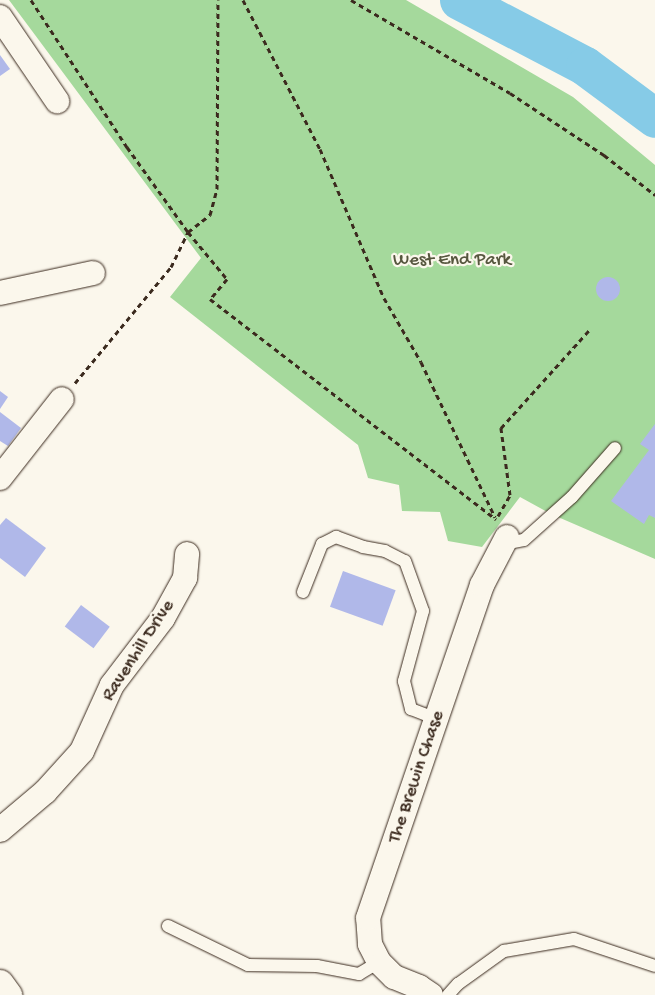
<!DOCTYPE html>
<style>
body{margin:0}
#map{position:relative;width:655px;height:995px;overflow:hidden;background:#fbf7ec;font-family:"Gochi Hand",sans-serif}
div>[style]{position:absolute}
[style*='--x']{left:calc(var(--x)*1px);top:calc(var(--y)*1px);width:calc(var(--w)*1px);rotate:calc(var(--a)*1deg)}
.green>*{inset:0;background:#a5d99c}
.river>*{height:39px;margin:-19.5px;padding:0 19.5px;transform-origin:19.5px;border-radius:19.5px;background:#86cbe7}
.building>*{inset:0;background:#b0b8e9;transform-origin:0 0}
.round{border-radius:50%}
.path>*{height:3px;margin-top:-1.5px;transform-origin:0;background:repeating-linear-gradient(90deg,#3b2a1e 0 5px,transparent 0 9px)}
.roads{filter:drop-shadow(0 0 1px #3b2a1e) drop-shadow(0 0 1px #3b2a1e)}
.lane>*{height:12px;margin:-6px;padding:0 6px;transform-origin:6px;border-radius:6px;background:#fbf7ec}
.street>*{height:24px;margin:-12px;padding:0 12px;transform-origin:12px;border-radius:12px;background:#fbf7ec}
.secondary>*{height:28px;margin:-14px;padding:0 14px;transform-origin:14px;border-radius:14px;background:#fbf7ec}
span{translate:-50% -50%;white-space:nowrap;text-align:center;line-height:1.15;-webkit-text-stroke:4.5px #fbf7ec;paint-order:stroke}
.park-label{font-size:19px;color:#56563e}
.street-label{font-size:19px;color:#3b2a1e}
</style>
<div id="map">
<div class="green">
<div style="clip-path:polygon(9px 0,406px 0,573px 97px,655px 165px,655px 559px,551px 514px,520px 497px,482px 547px,448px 541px,440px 512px,402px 511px,399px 485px,368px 478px,358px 445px,170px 297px,201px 258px)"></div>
</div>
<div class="river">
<div style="--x:459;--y:0;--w:142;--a:27.6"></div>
<div style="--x:585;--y:66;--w:87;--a:36.6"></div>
</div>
<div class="building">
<div style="clip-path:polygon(0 55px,10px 69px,0 76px)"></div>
<div class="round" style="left:596px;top:277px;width:24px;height:24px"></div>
<div style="clip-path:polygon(0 391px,8px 397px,0 409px)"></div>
<div style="clip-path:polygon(0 412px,21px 428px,8px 446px,0 441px)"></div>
<div style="clip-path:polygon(655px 424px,655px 518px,649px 515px,644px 524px,611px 501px,649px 450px,640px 444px)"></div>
<div style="clip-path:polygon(6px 518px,46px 548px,25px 577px,0 558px,0 525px)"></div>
<div style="left:343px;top:571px;width:56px;height:38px;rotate:20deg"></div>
<div style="left:81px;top:605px;width:36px;height:27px;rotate:37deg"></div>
</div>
<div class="path">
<div style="--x:31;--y:0;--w:176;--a:56.9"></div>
<div style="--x:127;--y:147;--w:105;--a:54.3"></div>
<div style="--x:188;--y:232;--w:61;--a:50.3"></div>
<div style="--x:227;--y:279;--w:26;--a:130"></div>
<div style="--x:210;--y:299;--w:361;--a:37.6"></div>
<div style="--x:243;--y:0;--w:168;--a:62.7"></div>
<div style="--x:320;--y:149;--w:162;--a:66.8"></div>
<div style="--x:384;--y:298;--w:74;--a:60"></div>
<div style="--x:421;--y:362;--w:172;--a:64.5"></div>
<div style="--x:351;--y:0;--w:184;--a:30.3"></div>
<div style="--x:510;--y:93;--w:113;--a:33.4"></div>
<div style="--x:604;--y:155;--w:65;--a:38.1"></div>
<div style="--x:75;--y:383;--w:151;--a:-50.4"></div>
<div style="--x:171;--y:267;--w:39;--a:-64"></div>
<div style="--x:188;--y:232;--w:28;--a:-38"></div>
<div style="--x:210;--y:215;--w:27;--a:-75"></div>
<div style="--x:217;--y:189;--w:189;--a:-89.7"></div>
<div style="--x:498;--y:516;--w:24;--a:-60"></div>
<div style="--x:510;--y:495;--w:68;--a:-97.7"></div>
<div style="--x:501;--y:428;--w:133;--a:-48"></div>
</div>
<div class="roads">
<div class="lane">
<div style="--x:503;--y:544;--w:21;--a:-11"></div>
<div style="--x:524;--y:540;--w:64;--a:-41.9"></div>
<div style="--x:572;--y:497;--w:65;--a:-48.7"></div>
<div style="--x:303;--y:592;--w:52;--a:-68.4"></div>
<div style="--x:322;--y:544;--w:16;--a:-27"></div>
<div style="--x:336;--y:537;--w:29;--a:20"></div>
<div style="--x:363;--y:547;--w:22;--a:10"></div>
<div style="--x:385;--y:551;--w:22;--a:27"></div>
<div style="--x:405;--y:561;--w:53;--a:70.2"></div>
<div style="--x:423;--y:611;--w:73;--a:105.2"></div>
<div style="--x:404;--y:681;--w:29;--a:76"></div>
<div style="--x:411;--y:709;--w:28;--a:21"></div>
<div style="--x:168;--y:926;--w:89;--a:26"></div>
<div style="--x:248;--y:965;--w:69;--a:0.8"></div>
<div style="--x:317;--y:966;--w:43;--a:10.8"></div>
<div style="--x:359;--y:974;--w:23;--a:-31"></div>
<div style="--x:448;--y:995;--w:15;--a:-48"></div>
<div style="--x:458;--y:984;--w:57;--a:-35.7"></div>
<div style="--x:504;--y:951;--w:71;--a:-9.7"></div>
<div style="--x:574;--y:939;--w:85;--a:18.4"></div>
</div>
<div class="street">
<div style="--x:0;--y:17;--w:102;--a:55.8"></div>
<div style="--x:0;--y:293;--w:95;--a:-12.1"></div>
<div style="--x:0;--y:478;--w:100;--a:-51.9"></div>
<div style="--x:0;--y:830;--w:59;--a:-40.2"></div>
<div style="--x:45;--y:792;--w:55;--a:-47.9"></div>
<div style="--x:82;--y:751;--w:72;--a:-65.6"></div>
<div style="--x:112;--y:685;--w:84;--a:-52.7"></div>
<div style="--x:163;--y:618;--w:46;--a:-61.2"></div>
<div style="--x:185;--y:578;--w:24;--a:-85"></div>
<div style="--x:431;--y:995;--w:14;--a:-146"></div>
<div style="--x:419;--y:987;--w:27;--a:-158"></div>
<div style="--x:394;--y:977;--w:21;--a:-135"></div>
<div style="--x:379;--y:962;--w:20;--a:-117"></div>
<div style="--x:370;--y:944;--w:26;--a:-94"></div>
<div style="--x:368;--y:918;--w:352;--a:-71.1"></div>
<div style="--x:482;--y:585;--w:54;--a:-62.5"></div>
</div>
<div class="secondary">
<div style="--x:0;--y:984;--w:14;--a:54"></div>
</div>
</div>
<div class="park-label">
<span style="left:452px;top:261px">West End Park</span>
</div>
<div class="street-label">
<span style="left:139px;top:651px;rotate:-57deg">Ravenhill Drive</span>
<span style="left:417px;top:777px;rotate:-71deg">The Brewin Chase</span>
</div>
</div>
